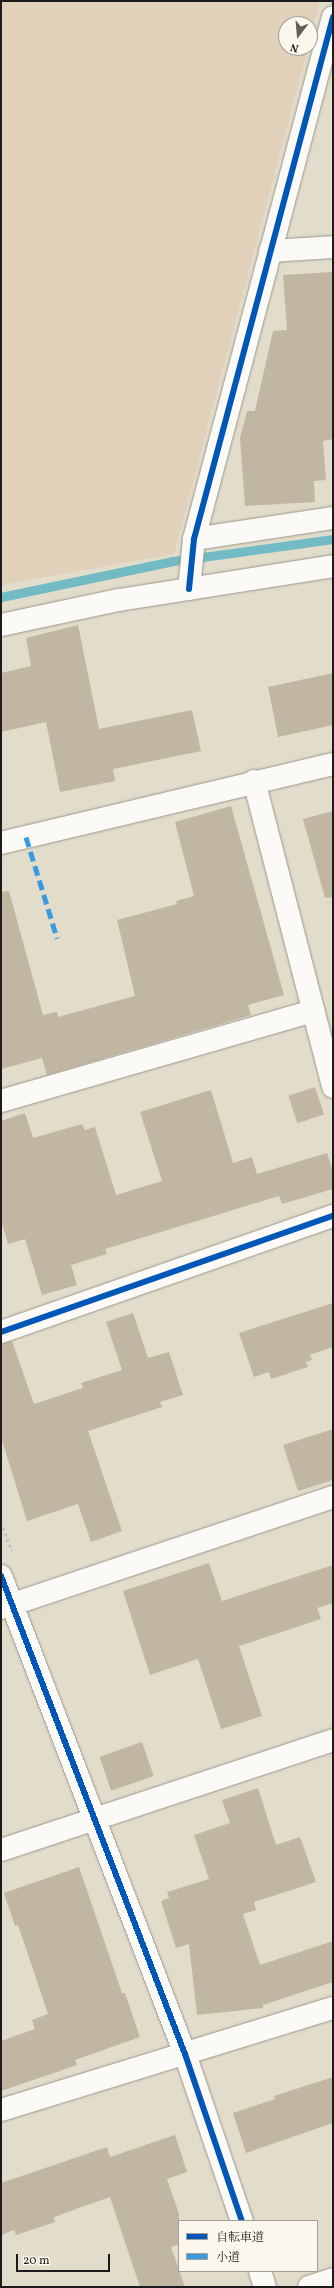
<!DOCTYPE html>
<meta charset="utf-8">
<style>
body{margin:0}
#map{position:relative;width:334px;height:2288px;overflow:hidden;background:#e2dcca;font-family:Vollkorn,"Noto Serif JP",serif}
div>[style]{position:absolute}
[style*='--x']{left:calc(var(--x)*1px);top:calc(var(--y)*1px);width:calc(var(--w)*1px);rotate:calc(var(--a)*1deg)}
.built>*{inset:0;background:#e1d1bb}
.stream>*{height:9px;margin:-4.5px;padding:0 4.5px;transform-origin:4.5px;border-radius:4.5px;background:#72bac4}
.building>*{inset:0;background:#c1b6a2;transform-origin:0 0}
.path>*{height:2.5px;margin-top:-1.25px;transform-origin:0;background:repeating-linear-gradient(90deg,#c4c3bf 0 3px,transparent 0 6px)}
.roads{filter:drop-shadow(0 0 1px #9a978c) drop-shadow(0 0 1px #9a978c)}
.street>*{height:22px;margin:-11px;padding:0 11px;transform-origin:11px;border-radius:11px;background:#fbfaf7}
.secondary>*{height:22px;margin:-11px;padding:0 11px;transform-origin:11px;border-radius:11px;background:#fbfaf7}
.quiet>*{height:5px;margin-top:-2.5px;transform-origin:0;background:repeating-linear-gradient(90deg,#3c9bdf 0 10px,transparent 0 15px)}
.cycleway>*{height:6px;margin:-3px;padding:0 3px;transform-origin:3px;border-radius:3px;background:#0057b8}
span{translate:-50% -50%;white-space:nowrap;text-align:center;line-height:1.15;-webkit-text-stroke:3.5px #fbf7ec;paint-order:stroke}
.frame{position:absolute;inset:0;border:2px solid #1c1c1c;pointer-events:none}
.legend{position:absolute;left:178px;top:2220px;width:140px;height:52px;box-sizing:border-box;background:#fbf7ec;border:1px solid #a29f99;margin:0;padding:5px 7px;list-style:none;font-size:12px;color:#1c1c1c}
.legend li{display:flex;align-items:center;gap:8px;height:20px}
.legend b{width:20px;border:1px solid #a29f99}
.north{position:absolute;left:278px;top:16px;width:40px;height:40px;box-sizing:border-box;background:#fbf7ec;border:1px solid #a29f99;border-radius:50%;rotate:196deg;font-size:11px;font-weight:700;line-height:16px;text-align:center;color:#1c1c1c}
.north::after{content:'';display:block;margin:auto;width:14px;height:18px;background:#615f59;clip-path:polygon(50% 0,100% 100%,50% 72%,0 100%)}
.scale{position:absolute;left:16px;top:2254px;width:94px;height:18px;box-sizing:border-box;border:2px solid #1c1c1c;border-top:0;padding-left:5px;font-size:12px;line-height:14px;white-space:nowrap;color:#1c1c1c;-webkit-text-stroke:3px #fbf7ec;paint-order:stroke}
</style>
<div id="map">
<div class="built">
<div style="clip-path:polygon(1px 1px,320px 1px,310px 40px,310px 24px,286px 24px,286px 48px,308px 48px,174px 554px,1px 585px)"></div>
</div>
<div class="stream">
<div style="--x:1;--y:597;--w:176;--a:-11.8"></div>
<div style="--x:173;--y:561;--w:162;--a:-7.8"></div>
</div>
<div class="building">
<div style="clip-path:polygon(333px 272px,333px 439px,323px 441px,326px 480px,314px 481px,315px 502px,245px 506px,240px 438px,247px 411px,255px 411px,273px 331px,287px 330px,283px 275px)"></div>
<div style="clip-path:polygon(78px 625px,99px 729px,192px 710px,201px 751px,113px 769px,115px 781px,60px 792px,46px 722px,1px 732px,1px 673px,31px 666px,26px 638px)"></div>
<div style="clip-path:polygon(333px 673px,333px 725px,278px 737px,268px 687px)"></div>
<div style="clip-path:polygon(231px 806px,284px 995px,248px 1005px,251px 1015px,47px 1075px,42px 1058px,1px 1069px,1px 892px,9px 891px,43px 1015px,57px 1012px,58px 1017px,135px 996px,117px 920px,177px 904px,176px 901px,194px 896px,175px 822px)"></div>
<div style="clip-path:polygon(333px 811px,333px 897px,325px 898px,303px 819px)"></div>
<div style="left:315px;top:1087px;width:29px;height:28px;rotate:72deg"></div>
<div style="clip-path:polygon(211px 1090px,233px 1163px,252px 1157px,257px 1174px,327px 1153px,333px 1172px,333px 1189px,282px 1204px,279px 1196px,105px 1249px,107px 1254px,71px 1265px,77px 1285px,42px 1295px,25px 1239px,8px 1244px,1px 1220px,1px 1121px,25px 1113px,33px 1138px,82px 1124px,85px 1130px,95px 1127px,116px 1195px,162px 1181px,140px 1112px)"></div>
<div style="clip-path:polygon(333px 1303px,333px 1347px,310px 1355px,312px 1360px,306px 1362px,308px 1367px,271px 1379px,269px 1372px,254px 1377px,239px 1333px)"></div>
<div style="clip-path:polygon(133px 1313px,148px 1358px,169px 1352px,183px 1395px,160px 1402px,162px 1407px,88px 1431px,122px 1531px,91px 1542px,78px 1504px,27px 1521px,1px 1437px,1px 1344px,12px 1341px,34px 1404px,83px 1388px,81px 1383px,122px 1370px,106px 1322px)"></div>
<div style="clip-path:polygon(333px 1429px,333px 1480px,298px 1491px,283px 1445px)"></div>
<div style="clip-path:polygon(209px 1563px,222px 1601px,333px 1565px,333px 1603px,317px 1608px,321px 1619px,239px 1646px,262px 1716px,221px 1729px,198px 1659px,150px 1675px,123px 1591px)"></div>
<div style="left:142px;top:1742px;width:36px;height:45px;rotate:71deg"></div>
<div style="clip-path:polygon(258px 1788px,276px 1845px,300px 1837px,316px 1882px,254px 1902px,256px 1910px,243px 1914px,260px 1965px,333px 1941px,333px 1982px,263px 2005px,263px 2008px,197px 2015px,189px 1944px,176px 1948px,161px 1901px,169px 1898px,167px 1892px,209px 1879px,194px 1835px,230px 1823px,222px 1800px)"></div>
<div style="clip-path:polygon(79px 1867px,122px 1993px,125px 1993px,140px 2037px,75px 2060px,77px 2065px,1px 2091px,1px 2041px,35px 2029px,32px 2020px,48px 2014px,18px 1925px,15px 1926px,4px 1893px)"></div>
<div style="clip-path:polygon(333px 2077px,333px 2123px,246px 2153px,233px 2113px,275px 2099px,274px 2096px)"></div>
<div style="clip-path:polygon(175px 2135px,187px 2172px,167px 2179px,179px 2214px,179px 2244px,171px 2247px,185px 2287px,140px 2287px,110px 2197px,54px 2217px,55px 2222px,16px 2235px,14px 2230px,1px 2235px,1px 2183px,107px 2147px,110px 2157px)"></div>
</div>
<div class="path">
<div style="--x:1;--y:1522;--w:31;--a:69"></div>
</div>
<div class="roads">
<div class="street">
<div style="--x:270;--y:251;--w:63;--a:-3.6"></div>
<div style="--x:194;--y:539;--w:141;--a:-8.6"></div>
<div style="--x:189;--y:589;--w:50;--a:-84.3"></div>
<div style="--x:194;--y:539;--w:540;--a:-75.09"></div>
<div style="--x:1;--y:625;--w:121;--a:-12"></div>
<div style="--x:119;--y:600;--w:217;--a:-9"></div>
<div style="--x:254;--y:781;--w:316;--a:75.5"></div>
<div style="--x:1;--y:843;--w:341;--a:-13.4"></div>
<div style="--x:1;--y:1101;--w:325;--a:-16.1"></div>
<div style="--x:1;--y:1332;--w:352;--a:-19.3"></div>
<div style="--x:1;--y:1608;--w:350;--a:-18.5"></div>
<div style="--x:1;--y:1850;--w:350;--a:-18.3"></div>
<div style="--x:1;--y:2110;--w:347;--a:-17.1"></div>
<div style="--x:309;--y:2287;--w:25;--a:-18"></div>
</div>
<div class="secondary">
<div style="--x:1;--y:1576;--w:512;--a:68.95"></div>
<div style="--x:185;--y:2054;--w:176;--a:71.2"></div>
<div style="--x:260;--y:2271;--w:17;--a:73"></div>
</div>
</div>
<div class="quiet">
<div style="--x:26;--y:837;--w:106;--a:72.9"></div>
</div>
<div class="cycleway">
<div style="--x:189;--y:589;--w:50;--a:-84.3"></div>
<div style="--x:194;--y:539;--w:540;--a:-75.09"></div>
<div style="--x:1;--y:1332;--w:352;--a:-19.3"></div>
<div style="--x:1;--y:1576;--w:512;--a:68.95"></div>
<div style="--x:185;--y:2054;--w:176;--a:71.2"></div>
</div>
<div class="frame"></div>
<ul class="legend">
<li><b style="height:5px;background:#0057b8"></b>自転車道</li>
<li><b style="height:5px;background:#3c9bdf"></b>小道</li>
</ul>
<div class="north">N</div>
<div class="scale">20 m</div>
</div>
